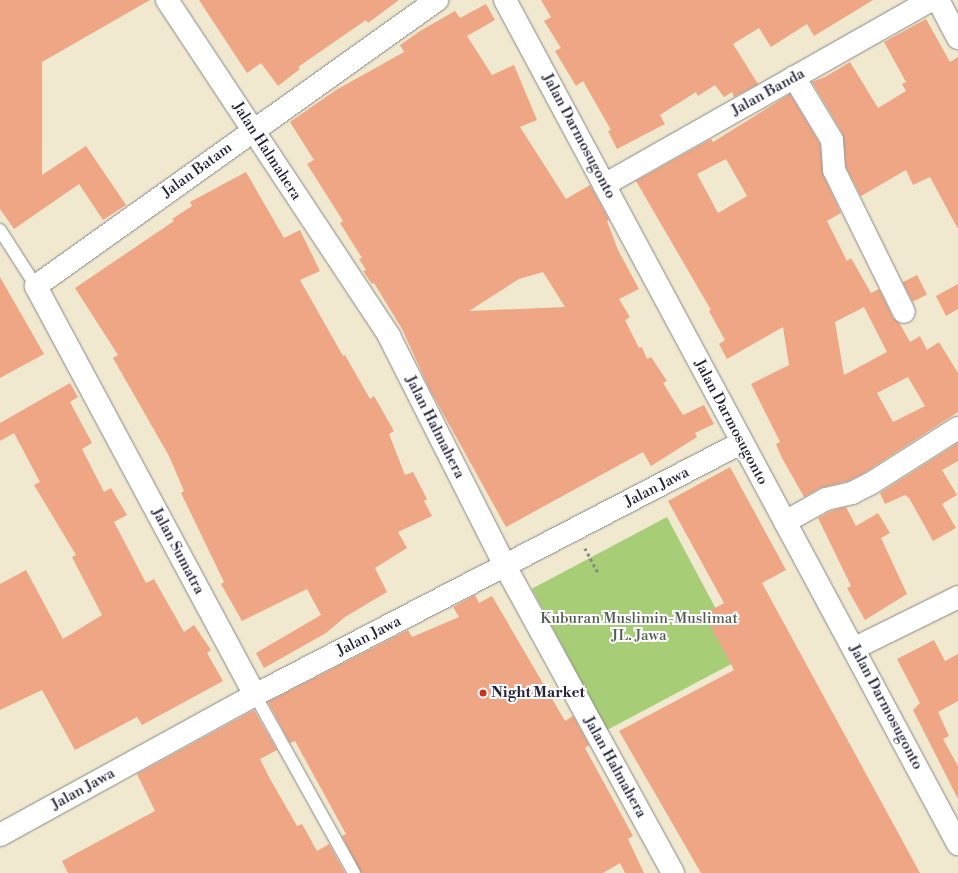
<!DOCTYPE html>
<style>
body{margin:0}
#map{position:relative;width:958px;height:873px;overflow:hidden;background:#f0e9d0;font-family:"Libre Bodoni",serif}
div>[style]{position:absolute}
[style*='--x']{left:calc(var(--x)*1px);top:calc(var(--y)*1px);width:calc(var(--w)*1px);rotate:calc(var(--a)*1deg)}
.green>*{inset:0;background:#a7cd77;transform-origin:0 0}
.building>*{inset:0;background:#eea685;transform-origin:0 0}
.path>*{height:2.5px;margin-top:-1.25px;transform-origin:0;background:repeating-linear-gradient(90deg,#898686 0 3px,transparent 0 6px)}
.roads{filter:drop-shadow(0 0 1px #898686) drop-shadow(0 0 1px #898686)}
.service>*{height:12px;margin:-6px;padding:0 6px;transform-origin:6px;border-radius:6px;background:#fff}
.minor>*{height:22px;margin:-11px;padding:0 11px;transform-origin:11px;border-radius:11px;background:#fff}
.dots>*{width:11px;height:11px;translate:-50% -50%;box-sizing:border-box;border:2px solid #fff;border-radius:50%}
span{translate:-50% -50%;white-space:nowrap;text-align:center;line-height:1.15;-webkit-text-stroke:4px #fff;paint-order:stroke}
.street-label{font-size:15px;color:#22223b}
.park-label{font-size:15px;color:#515e50}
.poi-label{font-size:15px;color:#22223b;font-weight:700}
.left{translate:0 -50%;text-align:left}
</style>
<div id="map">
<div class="green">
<div style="left:667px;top:517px;width:160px;height:153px;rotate:62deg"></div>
</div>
<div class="building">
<div style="clip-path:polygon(0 0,150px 0,42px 62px,42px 175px,86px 146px,126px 205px,103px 220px,79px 184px,14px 229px,0 209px)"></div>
<div style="clip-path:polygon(199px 0,399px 0,368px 23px,366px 20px,298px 67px,300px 69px,278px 86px,261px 63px,247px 73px)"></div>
<div style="clip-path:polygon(541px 0,873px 0,814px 36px,807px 24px,771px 47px,759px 28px,733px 44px,758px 84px,734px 97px,732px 92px,724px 97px,715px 85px,698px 96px,696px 92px,660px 115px,665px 124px,617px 149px,608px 131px,611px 130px,583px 81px,576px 86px,555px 51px,561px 48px,544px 21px,551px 17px)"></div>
<div style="clip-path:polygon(evenodd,486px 4px,495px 20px,467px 36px,492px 75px,514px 65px,537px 120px,520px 127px,566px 199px,590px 185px,609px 220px,607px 221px,618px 250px,639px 289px,619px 299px,630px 317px,625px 320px,639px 348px,642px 347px,647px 359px,651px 357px,667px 381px,663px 383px,683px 415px,704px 405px,714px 424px,695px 433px,697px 437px,651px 466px,643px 452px,506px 527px,429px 388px,402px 329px,374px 283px,372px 284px,363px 271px,366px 270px,359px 259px,362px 258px,340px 223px,343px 221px,307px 164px,314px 160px,290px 122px,336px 90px,404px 52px,400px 45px,420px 31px,455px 11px,460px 18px,486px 4px,543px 272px,565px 307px,469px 311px,519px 279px,543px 272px)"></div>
<div style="clip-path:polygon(926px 19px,950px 62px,958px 57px,958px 229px,930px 177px,913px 185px,906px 170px,861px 196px,846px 167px,843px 134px,812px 82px,825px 77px,850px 62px,878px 108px,906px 91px,902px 84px,906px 82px,884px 42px)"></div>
<div style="clip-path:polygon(evenodd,790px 94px,820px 144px,823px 175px,841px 213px,827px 221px,847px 261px,851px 258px,871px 293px,879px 289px,893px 318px,900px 324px,910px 342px,920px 336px,927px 350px,939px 342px,958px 373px,958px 412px,864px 473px,848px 481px,820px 488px,804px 497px,782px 458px,776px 444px,780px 442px,751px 384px,789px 365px,783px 327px,727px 359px,719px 344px,725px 340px,709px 311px,711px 310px,636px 181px,711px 139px,713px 142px,790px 94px,726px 159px,747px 196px,718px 213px,697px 174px,726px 159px,790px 94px,864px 307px,887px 352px,844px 375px,835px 322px,864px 307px,790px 94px,908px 377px,925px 406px,893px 422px,877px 393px,908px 377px)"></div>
<div style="clip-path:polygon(246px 172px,284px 238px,300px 230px,320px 271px,300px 280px,343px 356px,345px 355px,370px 399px,374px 396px,394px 431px,389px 434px,405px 475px,413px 472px,427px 499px,424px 501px,432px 516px,398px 532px,407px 548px,375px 568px,387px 592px,345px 617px,326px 633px,264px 668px,256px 653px,321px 615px,307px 589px,242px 621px,221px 584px,224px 582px,181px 493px,184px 491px,169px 456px,113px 358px,118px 355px,75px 288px,174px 221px,172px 219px,192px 206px,190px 202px)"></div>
<div style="left:917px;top:275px;width:22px;height:16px;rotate:63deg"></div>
<div style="clip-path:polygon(0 277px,44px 354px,0 378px)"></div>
<div style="clip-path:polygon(958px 284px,958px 309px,946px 316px,936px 296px)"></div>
<div style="clip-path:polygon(70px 383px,78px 397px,70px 402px,92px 443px,82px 449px,104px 492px,111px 488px,127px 515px,114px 522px,146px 583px,154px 579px,184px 632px,194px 625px,211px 650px,207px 653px,223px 681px,142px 725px,137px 717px,75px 750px,42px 690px,0 710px,0 584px,26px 570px,63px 639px,102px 615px,72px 557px,76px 555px,34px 485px,40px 482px,14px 433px,0 441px,0 423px)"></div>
<div style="clip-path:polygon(958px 443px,958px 461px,942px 470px,957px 495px,942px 504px,956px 528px,933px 541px,909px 498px,905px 495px,885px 504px,880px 493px)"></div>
<div style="clip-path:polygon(730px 467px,786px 570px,762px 583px,920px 873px,701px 873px,619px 731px,734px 670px,704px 614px,724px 603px,668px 501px)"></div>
<div style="clip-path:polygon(846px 507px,856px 526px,878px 513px,890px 533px,881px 538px,907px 594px,865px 620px,847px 588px,851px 586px,818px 518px,831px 511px)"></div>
<div style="clip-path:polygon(475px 595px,479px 603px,492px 596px,565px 721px,573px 716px,589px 745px,585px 748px,633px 836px,628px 839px,644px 873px,625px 873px,620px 863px,603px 873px,361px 873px,342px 836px,346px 834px,295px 741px,290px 743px,268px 702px,408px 630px,412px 637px,459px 617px,453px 607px)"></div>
<div style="clip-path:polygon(934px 640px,945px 661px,958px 654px,958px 701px,938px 712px,949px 736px,943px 739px,958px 766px,958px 799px,913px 710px,920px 703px,897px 659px)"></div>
<div style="clip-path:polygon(254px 710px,277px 750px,260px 759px,269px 777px,297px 826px,302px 824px,317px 851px,329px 844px,345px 873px,68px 873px,62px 861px,155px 811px,137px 774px)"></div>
</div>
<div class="path">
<div style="--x:585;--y:548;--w:27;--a:62"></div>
</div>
<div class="roads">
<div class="service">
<div style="--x:0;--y:230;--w:67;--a:57.3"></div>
<div style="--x:255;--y:695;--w:204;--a:60.9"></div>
</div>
<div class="minor">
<div style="--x:167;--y:0;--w:403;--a:56.5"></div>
<div style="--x:389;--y:336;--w:258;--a:63.2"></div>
<div style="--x:505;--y:566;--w:350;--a:61.3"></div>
<div style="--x:505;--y:0;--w:958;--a:61.78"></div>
<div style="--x:938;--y:0;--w:43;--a:62.2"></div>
<div style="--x:794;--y:77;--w:74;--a:58.9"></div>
<div style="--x:832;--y:140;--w:30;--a:86"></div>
<div style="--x:834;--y:170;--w:158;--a:63.8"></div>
<div style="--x:604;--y:185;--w:376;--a:-29.5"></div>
<div style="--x:785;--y:522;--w:47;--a:-29.3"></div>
<div style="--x:826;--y:499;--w:27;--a:-13"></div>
<div style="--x:852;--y:493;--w:20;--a:-27"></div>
<div style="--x:870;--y:484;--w:104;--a:-32.5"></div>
<div style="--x:855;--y:648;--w:115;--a:-26.3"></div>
<div style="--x:255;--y:695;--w:464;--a:-118.2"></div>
<div style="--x:36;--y:286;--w:493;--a:-35.5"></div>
<div style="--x:0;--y:835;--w:291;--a:-28.8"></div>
<div style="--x:255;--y:695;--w:547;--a:-27.41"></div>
</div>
</div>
<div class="dots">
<div style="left:483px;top:693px;background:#c8321e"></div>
</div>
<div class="street-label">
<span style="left:768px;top:92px;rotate:-29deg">Jalan Banda</span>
<span style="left:579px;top:136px;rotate:62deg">Jalan Darmosugonto</span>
<span style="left:267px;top:151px;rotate:57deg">Jalan Halmahera</span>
<span style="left:197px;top:170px;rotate:-36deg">Jalan Batam</span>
<span style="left:731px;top:422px;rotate:62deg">Jalan Darmosugonto</span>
<span style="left:435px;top:427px;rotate:63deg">Jalan Halmahera</span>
<span style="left:657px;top:487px;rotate:-27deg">Jalan Jawa</span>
<span style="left:178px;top:551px;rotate:62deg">Jalan Sumatra</span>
<span style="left:369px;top:636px;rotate:-27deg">Jalan Jawa</span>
<span style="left:886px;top:707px;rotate:62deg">Jalan Darmosugonto</span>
<span style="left:615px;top:767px;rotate:61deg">Jalan Halmahera</span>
<span style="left:83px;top:789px;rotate:-29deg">Jalan Jawa</span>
</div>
<div class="park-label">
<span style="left:639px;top:627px">Kuburan Muslimin-Muslimat<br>JL. Jawa</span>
</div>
<div class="poi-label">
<span class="left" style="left:491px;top:693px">Night Market</span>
</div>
</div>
